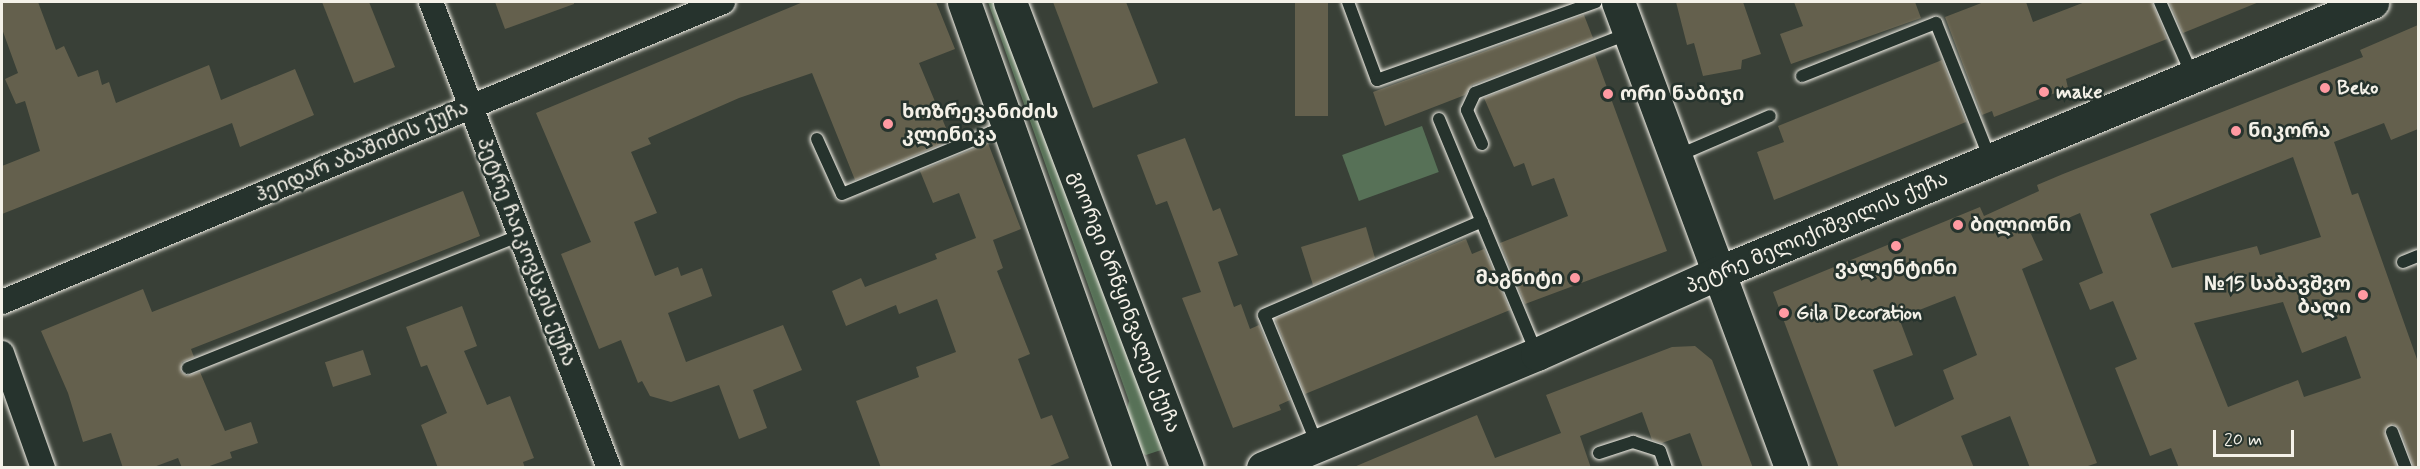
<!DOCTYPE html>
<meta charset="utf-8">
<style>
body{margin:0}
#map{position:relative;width:2420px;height:469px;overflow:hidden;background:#394037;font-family:Mynerve,"Noto Sans Georgian",sans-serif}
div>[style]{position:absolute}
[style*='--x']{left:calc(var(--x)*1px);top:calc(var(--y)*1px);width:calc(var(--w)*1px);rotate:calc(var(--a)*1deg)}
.green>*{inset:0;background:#577157;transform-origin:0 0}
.building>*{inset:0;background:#64604d;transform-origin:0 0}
.roads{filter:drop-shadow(0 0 2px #f4f1e8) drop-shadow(0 0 2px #f4f1e8)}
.lane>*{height:12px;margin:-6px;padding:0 6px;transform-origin:6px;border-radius:6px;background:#26332d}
.street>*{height:24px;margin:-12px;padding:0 12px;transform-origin:12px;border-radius:12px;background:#26332d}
.secondary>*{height:33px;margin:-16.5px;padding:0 16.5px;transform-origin:16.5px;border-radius:16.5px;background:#26332d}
.dots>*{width:16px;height:16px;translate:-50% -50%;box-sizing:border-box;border:3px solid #26332d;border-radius:50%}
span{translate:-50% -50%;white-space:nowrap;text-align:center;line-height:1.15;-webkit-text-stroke:5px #26332d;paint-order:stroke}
.poi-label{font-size:20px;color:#f4f1e8;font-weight:700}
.left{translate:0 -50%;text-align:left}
.right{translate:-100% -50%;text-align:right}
.street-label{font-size:20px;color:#f4f1e8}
.frame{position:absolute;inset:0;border:3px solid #f4f1e8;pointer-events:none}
.scale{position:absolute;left:2213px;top:430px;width:81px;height:27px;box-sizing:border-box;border:3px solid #f4f1e8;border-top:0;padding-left:8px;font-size:18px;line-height:21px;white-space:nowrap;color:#f4f1e8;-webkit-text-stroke:4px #26332d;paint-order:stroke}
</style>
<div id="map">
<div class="green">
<div style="clip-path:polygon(988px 2px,1003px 2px,1166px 442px,1161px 450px,1146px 455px,1139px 451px,1126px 415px,1129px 401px)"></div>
<div style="left:1422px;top:126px;width:49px;height:85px;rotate:70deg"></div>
</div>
<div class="building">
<div style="clip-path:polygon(2px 2px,38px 2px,56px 50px,64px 46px,78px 77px,98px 70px,102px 85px,109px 82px,116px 103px,209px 65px,221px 100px,295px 69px,314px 115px,240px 147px,232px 123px,2px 214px,2px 166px,40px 151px,25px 101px,16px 104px,5px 79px,18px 73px,2px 29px)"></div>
<div style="clip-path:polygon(322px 2px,369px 2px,395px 67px,354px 83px)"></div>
<div style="clip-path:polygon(495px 2px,574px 2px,574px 4px,505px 29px)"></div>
<div style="clip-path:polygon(803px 2px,936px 2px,955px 49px,919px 63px,951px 140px,855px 180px,812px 73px,739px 98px,648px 138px,651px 144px,631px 152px,657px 213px,634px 222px,655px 276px,678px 267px,681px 276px,702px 268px,712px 296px,668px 313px,686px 362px,783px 325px,802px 370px,753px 390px,767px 428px,739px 439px,719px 385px,671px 402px,650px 396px,642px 381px,638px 383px,621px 340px,599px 349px,561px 254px,591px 242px,536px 113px)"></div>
<div style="clip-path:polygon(1053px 2px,1126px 2px,1158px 83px,1093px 108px)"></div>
<div style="left:1295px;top:2px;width:33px;height:114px"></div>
<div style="clip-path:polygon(1676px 2px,1743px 2px,1761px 54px,1742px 60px,1741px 69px,1703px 76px,1694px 43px,1687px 45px)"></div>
<div style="clip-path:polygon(1794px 2px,1915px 2px,1921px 18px,1791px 64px,1780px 34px,1803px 26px)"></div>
<div style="clip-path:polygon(1984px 2px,2026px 2px,2033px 22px,2085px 2px,2152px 2px,2167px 39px,2066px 79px,2068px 88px,1994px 117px,1992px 111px,1982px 115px,1945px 17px)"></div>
<div style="clip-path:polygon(2169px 2px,2259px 2px,2183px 33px)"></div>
<div style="clip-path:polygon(1584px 15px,1593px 38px,1472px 85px,1465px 95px,1385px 126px,1373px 92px)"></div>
<div style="clip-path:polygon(evenodd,2418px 25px,2418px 129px,2391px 140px,2384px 123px,2334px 142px,2352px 195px,2358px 193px,2418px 362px,2418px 468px,2414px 468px,2400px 429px,2393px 424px,2384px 431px,2397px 468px,2179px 468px,2171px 448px,2150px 456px,2115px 368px,2137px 359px,2113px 301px,2090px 310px,2079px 283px,2103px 273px,2080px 213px,2031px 234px,2043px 260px,2022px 269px,2097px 463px,2082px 468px,2030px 468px,2010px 416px,1961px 436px,1974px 468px,1839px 468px,1773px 292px,1980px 207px,1984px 216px,2039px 191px,2037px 185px,2063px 174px,2363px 57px,2360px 50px,2418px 25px,2293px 157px,2321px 237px,2260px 255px,2257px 246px,2172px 268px,2150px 214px,2293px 157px,2418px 25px,1955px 296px,1977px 355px,1943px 370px,1954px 399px,1895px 427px,1873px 370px,1913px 355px,1899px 318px,1955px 296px,2418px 25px,2283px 302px,2302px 353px,2346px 336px,2361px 378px,2304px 397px,2298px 380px,2228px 407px,2194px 323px,2283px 302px)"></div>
<div style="clip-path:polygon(1595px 55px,1667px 251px,1525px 304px,1500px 243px,1568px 216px,1554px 178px,1532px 186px,1524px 163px,1514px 167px,1484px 98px)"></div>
<div style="clip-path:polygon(1942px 60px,1966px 122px,1774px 200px,1757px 152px,1784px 142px,1778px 126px)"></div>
<div style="clip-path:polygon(1185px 138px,1213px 211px,1220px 208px,1238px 255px,1218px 262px,1234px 307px,1241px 304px,1250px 329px,1259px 325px,1290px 400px,1279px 405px,1281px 410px,1233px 428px,1182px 298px,1201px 292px,1167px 201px,1156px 205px,1137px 155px)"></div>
<div style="clip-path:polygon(988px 143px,1021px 229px,993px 240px,1003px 268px,997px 271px,1030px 354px,1018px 359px,1041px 419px,1052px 415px,1069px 458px,1045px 468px,881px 468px,856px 401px,919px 377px,916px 367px,956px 352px,937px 299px,899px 314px,896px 305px,846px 326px,832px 291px,861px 278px,865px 287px,937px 259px,935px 254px,976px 238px,959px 193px,933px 203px,920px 171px)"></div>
<div style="clip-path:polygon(463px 191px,480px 236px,191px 349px,194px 357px,182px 362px,181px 372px,187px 376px,200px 372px,225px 431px,251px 422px,258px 443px,230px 452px,232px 458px,204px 468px,182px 468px,178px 458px,151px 468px,123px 468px,111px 433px,83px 442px,68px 393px,41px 331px,143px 289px,152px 312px)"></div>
<div style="clip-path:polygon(1366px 227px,1375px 258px,1313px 285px,1301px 247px)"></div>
<div style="clip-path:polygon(1466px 239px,1472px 254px,1484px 249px,1510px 310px,1305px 394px,1275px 319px)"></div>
<div style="clip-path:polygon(462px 306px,477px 346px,464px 351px,487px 405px,510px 396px,534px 458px,523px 462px,525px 468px,438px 468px,421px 425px,447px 413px,427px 365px,421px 367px,406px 327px)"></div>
<div style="clip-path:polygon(1695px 346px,1712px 360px,1753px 468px,1703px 468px,1690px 433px,1662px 443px,1652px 440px,1642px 412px,1580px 436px,1591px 468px,1354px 467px,1477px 415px,1495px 458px,1561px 433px,1546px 395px,1672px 347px)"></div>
<div style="left:363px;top:350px;width:26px;height:40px;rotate:72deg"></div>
</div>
<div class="roads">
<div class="lane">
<div style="--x:1348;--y:2;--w:83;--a:69.6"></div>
<div style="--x:1377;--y:80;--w:232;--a:-19.6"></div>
<div style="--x:2160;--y:2;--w:80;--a:66.3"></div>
<div style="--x:1802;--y:76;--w:144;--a:-21.6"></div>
<div style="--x:1936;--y:23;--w:146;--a:68.3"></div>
<div style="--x:1439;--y:119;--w:255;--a:67.4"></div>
<div style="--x:817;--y:139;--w:60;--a:65.6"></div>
<div style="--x:842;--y:194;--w:178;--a:-22.4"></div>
<div style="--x:1482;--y:144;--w:37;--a:-114"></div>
<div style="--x:1467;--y:110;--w:19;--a:-65"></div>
<div style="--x:1475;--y:93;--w:163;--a:-21.2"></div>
<div style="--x:1677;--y:156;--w:101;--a:-23.3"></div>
<div style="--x:2403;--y:262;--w:16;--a:-22"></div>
<div style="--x:188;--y:368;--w:359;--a:-21.8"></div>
<div style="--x:2392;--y:432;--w:39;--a:69"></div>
<div style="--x:1317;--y:444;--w:139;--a:-112.3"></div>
<div style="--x:1264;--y:315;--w:237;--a:-23.3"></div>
<div style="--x:1599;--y:453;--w:36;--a:-18"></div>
<div style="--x:1633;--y:442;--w:28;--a:18"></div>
<div style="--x:1660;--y:451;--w:18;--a:71"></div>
</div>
<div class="street">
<div style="--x:431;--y:2;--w:499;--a:69.1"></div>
<div style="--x:2;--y:302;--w:781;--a:-22.59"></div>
<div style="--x:2;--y:353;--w:122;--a:70.4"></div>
</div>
<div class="secondary">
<div style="--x:964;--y:2;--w:495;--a:70.4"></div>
<div style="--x:1010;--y:2;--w:498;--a:69.2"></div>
<div style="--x:1618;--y:2;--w:497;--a:69.6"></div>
<div style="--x:1263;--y:468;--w:297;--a:-22.6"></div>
<div style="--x:1537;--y:354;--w:201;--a:-24.1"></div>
<div style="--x:1720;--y:272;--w:706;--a:-22.49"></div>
</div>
</div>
<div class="dots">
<div style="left:2325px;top:88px;background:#ff9aa2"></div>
<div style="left:2044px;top:92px;background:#ff9aa2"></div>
<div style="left:1608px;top:94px;background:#ff9aa2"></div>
<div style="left:888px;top:124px;background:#ff9aa2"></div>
<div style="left:2236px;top:131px;background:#ff9aa2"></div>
<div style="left:1958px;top:225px;background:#ff9aa2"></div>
<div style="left:1896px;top:246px;background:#ff9aa2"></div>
<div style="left:1575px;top:278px;background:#ff9aa2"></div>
<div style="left:2363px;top:295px;background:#ff9aa2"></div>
<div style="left:1784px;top:313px;background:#ff9aa2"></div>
</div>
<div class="poi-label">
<span class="left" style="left:2337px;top:88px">Beko</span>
<span class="left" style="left:2056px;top:92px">make</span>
<span class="left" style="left:1620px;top:94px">ორი ნაბიჯი</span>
<span class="left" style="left:902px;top:124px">ხოზრევანიძის<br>კლინიკა</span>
<span class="left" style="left:2248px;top:131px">ნიკორა</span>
<span class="left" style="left:1970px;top:225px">ბილიონი</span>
<span style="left:1896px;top:268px">ვალენტინი</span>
<span class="right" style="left:1563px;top:278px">მაგნიტი</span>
<span class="right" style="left:2351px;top:296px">№15 საბავშვო<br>ბაღი</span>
<span class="left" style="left:1796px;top:313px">Gila Decoration</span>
</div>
<div class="street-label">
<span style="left:362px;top:152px;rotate:-23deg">ჰეიდარ აბაშიძის ქუჩა</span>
<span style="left:1817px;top:233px;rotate:-23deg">პეტრე მელიქიშვილის ქუჩა</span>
<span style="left:526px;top:252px;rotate:69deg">პეტრე ჩაიკოვსკის ქუჩა</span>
<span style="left:1124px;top:302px;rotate:69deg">გიორგი ბრწყინვალეს ქუჩა</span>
</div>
<div class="frame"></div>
<div class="scale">20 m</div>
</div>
